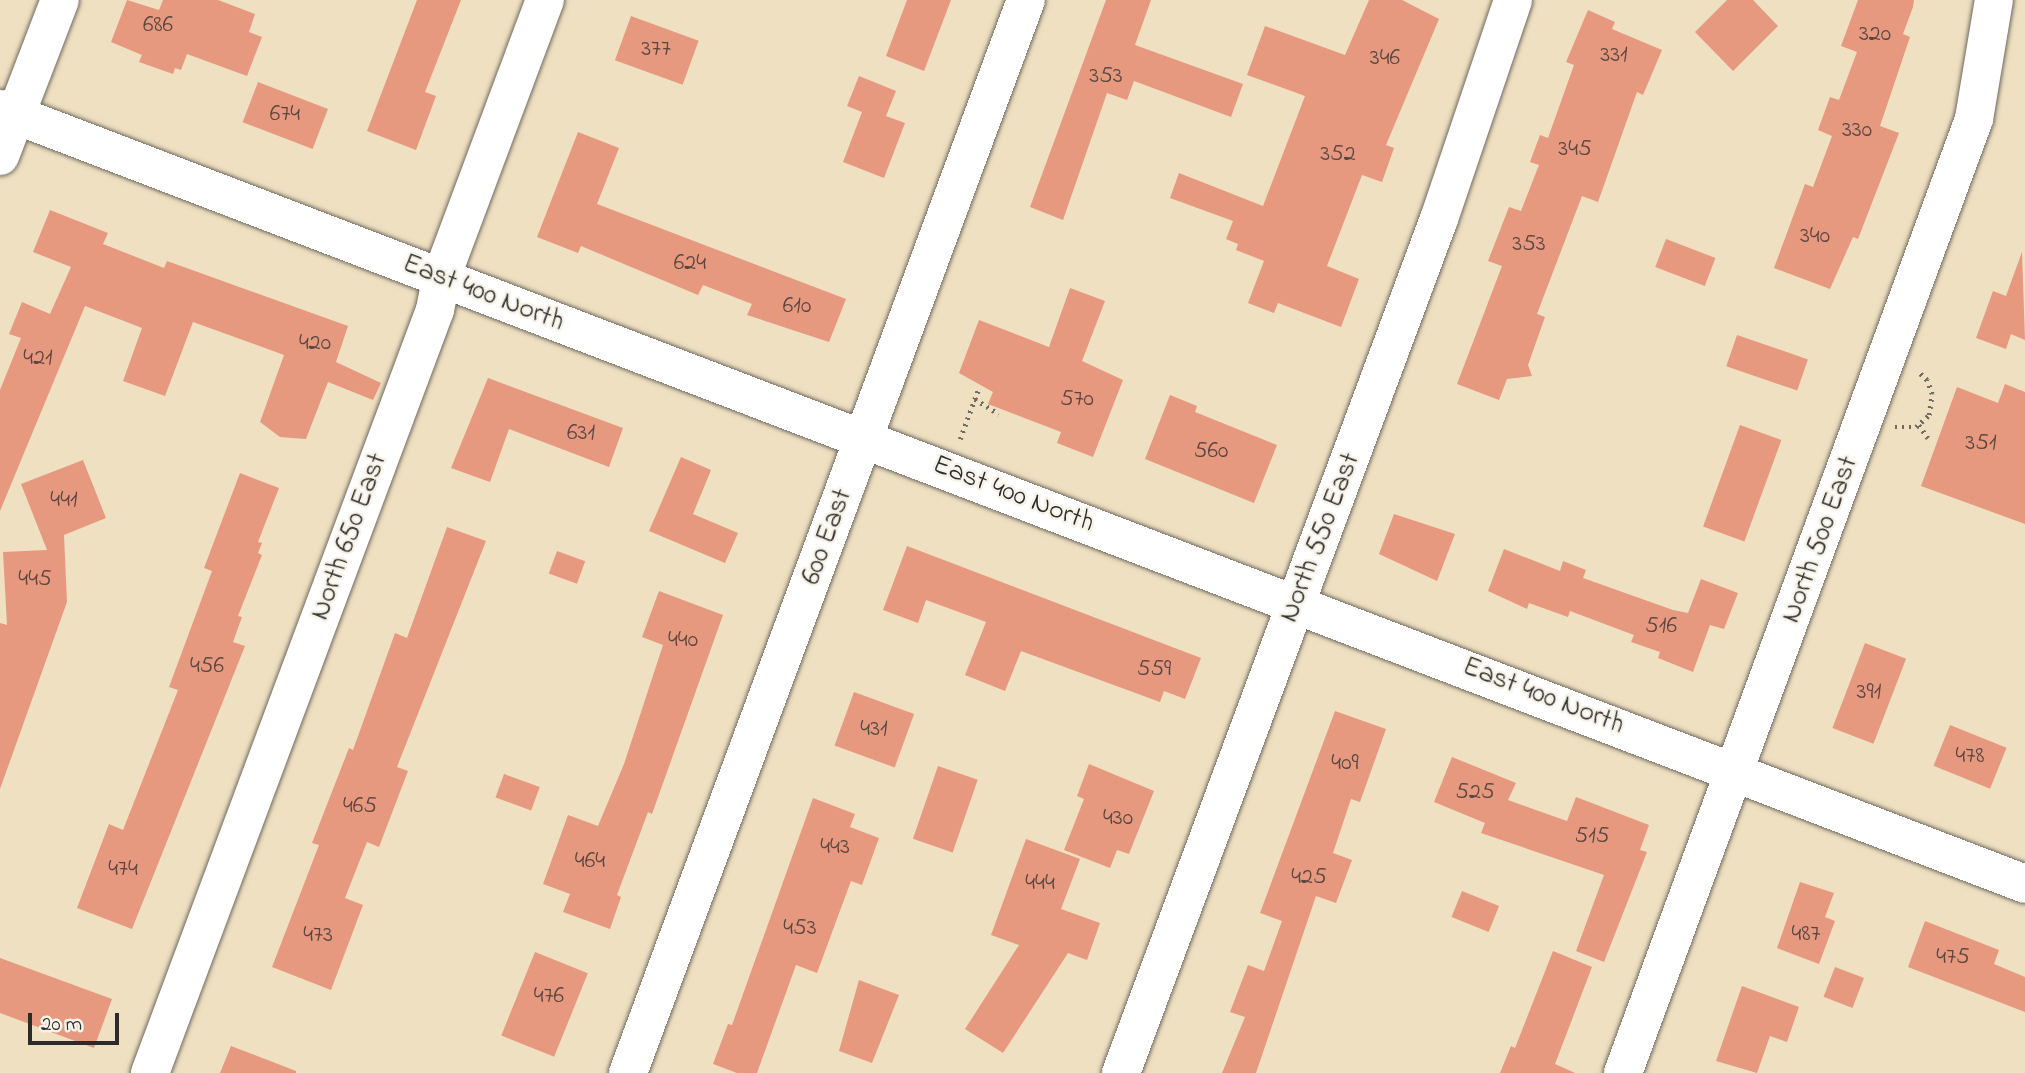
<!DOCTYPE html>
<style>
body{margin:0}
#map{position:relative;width:2025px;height:1073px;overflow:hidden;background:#efe0c1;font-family:"Indie Flower",sans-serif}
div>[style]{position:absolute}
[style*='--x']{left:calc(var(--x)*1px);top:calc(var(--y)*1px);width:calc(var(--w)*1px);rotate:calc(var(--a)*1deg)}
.building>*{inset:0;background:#e6997f;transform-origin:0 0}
.path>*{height:4.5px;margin-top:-2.25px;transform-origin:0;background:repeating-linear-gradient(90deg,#706a60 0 2px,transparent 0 7px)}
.roads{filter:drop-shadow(0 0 2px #706a60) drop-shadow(0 0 2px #706a60)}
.minor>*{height:38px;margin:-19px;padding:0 19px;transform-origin:19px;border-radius:19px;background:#fff}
.major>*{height:38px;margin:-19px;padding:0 19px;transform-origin:19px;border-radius:19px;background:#fff}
span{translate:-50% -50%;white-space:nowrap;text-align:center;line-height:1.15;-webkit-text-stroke:5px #f7f3e8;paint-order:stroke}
.number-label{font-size:24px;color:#5a4640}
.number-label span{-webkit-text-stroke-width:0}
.street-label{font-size:28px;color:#2b2b2b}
.scale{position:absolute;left:28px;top:1013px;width:91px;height:32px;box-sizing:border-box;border:4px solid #2b2b2b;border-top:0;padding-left:9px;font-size:21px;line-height:24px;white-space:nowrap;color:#2b2b2b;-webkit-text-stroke:5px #f7f3e8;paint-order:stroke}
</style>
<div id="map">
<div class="building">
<div style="clip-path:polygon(127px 0,159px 10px,163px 0,218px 0,255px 14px,249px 32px,262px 37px,247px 76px,187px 54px,181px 70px,175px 68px,173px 74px,139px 62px,142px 55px,111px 42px)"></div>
<div style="clip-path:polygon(417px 0,461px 0,425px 92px,436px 96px,416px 150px,367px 131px)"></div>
<div style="clip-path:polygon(907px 0,951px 0,924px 71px,886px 56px)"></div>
<div style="clip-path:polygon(1106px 0,1151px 0,1135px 45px,1243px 84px,1231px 117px,1134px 81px,1127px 100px,1107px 93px,1063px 220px,1030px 207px)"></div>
<div style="clip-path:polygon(1369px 0,1402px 0,1439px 19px,1386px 145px,1394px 148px,1382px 182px,1362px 175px,1327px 266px,1359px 279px,1341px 327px,1278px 303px,1274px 313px,1248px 303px,1264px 261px,1236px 250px,1238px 244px,1226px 239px,1233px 221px,1170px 198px,1179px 173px,1263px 206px,1305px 96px,1247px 75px,1265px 26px,1345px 55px)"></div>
<div style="clip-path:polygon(1727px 0,1753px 0,1778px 26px,1733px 71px,1695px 32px)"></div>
<div style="clip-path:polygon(1858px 0,1914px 0,1913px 7px,1903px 34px,1910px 37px,1880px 126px,1899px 133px,1858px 239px,1853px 237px,1830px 289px,1774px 268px,1805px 184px,1813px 187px,1832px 136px,1818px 130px,1830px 97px,1839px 100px,1857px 52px,1841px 46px)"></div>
<div style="clip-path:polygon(1588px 10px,1615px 22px,1612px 29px,1662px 50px,1643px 95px,1637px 92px,1598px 202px,1582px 196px,1537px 314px,1545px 317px,1528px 365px,1532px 376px,1507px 379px,1499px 400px,1457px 384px,1502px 266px,1488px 261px,1509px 207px,1521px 211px,1539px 165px,1530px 162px,1540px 135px,1548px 138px,1574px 65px,1566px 62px)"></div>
<div style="left:631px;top:16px;width:72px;height:47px;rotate:20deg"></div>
<div style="clip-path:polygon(859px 76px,896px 91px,886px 116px,905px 123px,884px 178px,843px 162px,862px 112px,847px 106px)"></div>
<div style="left:258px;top:82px;width:75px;height:43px;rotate:21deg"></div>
<div style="clip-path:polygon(578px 132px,619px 148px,597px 204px,846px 299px,829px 342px,747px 315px,752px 304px,703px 285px,698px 295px,581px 246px,578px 253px,537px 237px)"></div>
<div style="clip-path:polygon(50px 210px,108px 233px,103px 244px,164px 268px,167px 261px,348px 326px,336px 362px,381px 383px,373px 400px,328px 382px,306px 439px,280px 437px,260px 422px,284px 355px,193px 322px,165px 396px,123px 381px,142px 328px,85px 306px,0 511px,0 390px,21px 338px,9px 334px,22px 302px,50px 314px,71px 267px,33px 252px)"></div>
<div style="left:1666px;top:239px;width:53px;height:30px;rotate:21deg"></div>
<div style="clip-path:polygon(2022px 252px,2025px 340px,2011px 334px,2006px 349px,1976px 338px,1993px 291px,2006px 296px)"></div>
<div style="clip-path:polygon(1070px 288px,1105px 301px,1082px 361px,1123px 380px,1093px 457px,1057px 443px,1061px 432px,988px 404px,993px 392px,959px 373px,979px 320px,1049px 347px)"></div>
<div style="left:1737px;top:335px;width:75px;height:33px;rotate:19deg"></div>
<div style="clip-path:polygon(488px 378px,623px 428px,609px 467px,509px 429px,490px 482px,451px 468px)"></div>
<div style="clip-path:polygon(2005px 384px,2025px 392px,2025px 524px,1921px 486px,1957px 387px,1998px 403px)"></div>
<div style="clip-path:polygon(1170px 395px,1197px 406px,1195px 412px,1277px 445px,1254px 503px,1145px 459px)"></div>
<div style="left:1740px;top:425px;width:44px;height:108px;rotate:20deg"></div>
<div style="clip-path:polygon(681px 457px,711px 470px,693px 514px,738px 533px,725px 563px,649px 531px)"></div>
<div style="clip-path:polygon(83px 460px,106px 518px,64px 535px,67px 602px,0 789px,0 623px,7px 625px,3px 552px,47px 550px,21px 484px)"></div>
<div style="clip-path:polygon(240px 473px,279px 488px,258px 542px,262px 543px,258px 553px,262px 555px,238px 616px,242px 617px,233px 642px,245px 646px,132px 929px,77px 908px,109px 824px,123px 830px,178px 690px,169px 687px,212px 571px,204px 568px)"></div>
<div style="clip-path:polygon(1394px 514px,1455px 534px,1437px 581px,1379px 554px)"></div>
<div style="clip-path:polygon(447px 527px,486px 541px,397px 767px,408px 771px,379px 847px,367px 842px,345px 898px,363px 905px,331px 990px,272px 967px,319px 845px,312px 843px,349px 748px,353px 750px,395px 633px,407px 638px)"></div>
<div style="clip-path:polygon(907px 546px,1201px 658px,1185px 699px,1164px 691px,1160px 702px,1021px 651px,1005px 691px,965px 675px,986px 622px,926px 600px,918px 623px,883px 610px)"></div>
<div style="clip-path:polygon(1504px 549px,1560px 571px,1563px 561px,1586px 570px,1583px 578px,1673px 610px,1688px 613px,1701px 579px,1738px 593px,1724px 629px,1710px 625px,1693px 672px,1658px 658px,1660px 652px,1631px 642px,1634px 635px,1570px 611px,1568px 617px,1529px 603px,1527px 609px,1488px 591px)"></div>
<div style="left:557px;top:551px;width:30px;height:24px;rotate:20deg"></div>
<div style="clip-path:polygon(659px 591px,723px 615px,652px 814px,648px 812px,617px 895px,621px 897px,610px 929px,563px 912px,570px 894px,543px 884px,568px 815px,598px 826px,624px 764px,663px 645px,642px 637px)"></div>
<div style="left:1865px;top:643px;width:44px;height:91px;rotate:21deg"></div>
<div style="left:854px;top:692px;width:64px;height:57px;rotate:20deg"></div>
<div style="clip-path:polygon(1335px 711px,1386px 729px,1360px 802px,1351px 799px,1333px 853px,1352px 860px,1336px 903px,1316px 896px,1256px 1073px,1222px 1073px,1245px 1017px,1230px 1012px,1248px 965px,1264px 971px,1282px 921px,1260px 913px)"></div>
<div style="left:1950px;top:725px;width:61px;height:44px;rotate:22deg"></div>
<div style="clip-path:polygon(1452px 757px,1516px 783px,1508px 800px,1567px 821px,1576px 797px,1649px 825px,1640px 850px,1647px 852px,1604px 962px,1576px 951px,1604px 875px,1481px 833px,1485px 823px,1434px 802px)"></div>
<div style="clip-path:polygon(1089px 764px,1154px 791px,1129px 854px,1117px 850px,1110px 868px,1064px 850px,1084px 799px,1077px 796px)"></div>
<div style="left:938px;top:766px;width:42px;height:77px;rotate:19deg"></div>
<div style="left:504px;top:774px;width:38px;height:25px;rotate:20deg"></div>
<div style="clip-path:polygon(813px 798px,855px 814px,850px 827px,879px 838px,862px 885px,851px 881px,817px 973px,796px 965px,757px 1073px,737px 1073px,713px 1064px,728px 1024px,732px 1025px)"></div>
<div style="clip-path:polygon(1026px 839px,1080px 859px,1061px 909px,1100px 923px,1087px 960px,1068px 953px,1003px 1053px,965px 1029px,1019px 945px,991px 935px)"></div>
<div style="clip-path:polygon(1800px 882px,1834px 893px,1825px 917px,1835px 921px,1819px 964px,1777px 948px)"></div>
<div style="left:1462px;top:891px;width:40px;height:28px;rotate:22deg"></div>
<div style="clip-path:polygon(1925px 921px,1999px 950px,1994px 964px,2025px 977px,2025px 1012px,1908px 967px)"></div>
<div style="clip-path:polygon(1553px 951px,1592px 967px,1555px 1064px,1575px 1073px,1500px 1073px,1511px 1046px,1515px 1048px)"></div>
<div style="left:535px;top:952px;width:57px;height:90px;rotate:22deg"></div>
<div style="clip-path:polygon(0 958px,112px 999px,94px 1048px,0 1013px)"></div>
<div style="left:1835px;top:967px;width:31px;height:32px;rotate:21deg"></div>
<div style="clip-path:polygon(859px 980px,899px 995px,872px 1063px,839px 1051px)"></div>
<div style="clip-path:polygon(1742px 986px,1799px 1007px,1787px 1042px,1770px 1036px,1757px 1073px,1716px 1061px)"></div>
<div style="clip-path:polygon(231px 1046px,296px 1071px,296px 1073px,220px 1073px)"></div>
</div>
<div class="path">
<div style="--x:975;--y:399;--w:28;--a:32"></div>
<div style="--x:1919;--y:425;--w:16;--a:55"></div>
<div style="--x:1895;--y:427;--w:21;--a:0"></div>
<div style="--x:1916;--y:427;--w:18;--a:-43"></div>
<div style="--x:1929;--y:415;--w:21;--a:-82"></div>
<div style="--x:1932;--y:394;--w:15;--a:-110"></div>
<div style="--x:1927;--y:380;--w:13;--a:-138"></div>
<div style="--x:960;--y:439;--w:52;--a:-69.8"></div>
</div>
<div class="roads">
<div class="minor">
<div style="--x:0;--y:156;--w:167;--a:-69"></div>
<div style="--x:150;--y:1073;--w:814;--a:-69.52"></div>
<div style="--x:435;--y:310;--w:33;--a:-79"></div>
<div style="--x:441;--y:278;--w:297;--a:-69.5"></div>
<div style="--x:628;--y:1073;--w:1144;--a:-69.65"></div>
<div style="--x:1121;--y:1073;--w:911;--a:-69.58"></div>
<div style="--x:1439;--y:219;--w:231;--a:-71.3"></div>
<div style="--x:1623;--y:1073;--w:1017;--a:-69.8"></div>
<div style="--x:1974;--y:119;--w:121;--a:-80.5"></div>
</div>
<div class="major">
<div style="--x:0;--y:109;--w:2168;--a:20.94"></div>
</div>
</div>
<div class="number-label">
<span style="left:158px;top:26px">686</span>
<span style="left:1875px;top:35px">320</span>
<span style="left:656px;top:50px">377</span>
<span style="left:1614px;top:56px">331</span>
<span style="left:1385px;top:59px">346</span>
<span style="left:1106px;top:77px">353</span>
<span style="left:285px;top:115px">674</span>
<span style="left:1857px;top:131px">330</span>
<span style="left:1575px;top:150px">345</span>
<span style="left:1338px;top:155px">352</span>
<span style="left:1815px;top:237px">340</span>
<span style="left:1529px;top:245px">353</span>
<span style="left:690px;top:264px">624</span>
<span style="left:797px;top:307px">610</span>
<span style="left:315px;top:344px">420</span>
<span style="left:38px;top:359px">421</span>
<span style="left:1077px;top:400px">570</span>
<span style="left:581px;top:434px">631</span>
<span style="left:1981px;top:444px">351</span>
<span style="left:1211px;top:452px">560</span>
<span style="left:64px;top:501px">441</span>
<span style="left:35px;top:580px">445</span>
<span style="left:1661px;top:627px">516</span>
<span style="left:683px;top:641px">440</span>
<span style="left:207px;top:667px">456</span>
<span style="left:1154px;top:670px">559</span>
<span style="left:1869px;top:693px">391</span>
<span style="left:874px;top:730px">431</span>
<span style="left:1970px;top:757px">478</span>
<span style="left:1345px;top:764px">409</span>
<span style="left:1475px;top:793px">525</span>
<span style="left:360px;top:807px">465</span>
<span style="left:1118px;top:819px">430</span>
<span style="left:1592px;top:837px">515</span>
<span style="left:835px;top:848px">443</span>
<span style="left:590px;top:862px">464</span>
<span style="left:123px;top:870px">474</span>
<span style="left:1309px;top:878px">425</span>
<span style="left:1040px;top:884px">444</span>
<span style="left:800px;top:929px">453</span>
<span style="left:1806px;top:935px">487</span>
<span style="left:318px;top:936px">473</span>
<span style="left:1953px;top:958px">475</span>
<span style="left:549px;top:997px">476</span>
</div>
<div class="street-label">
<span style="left:483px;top:294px;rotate:21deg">East 400 North</span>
<span style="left:1013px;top:495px;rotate:21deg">East 400 North</span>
<span style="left:350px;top:537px;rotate:-70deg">North 650 East</span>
<span style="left:828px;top:537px;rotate:-70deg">600 East</span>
<span style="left:1321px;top:538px;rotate:-69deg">North 550 East</span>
<span style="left:1821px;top:540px;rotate:-70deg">North 500 East</span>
<span style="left:1543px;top:697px;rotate:21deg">East 400 North</span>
</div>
<div class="scale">20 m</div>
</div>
